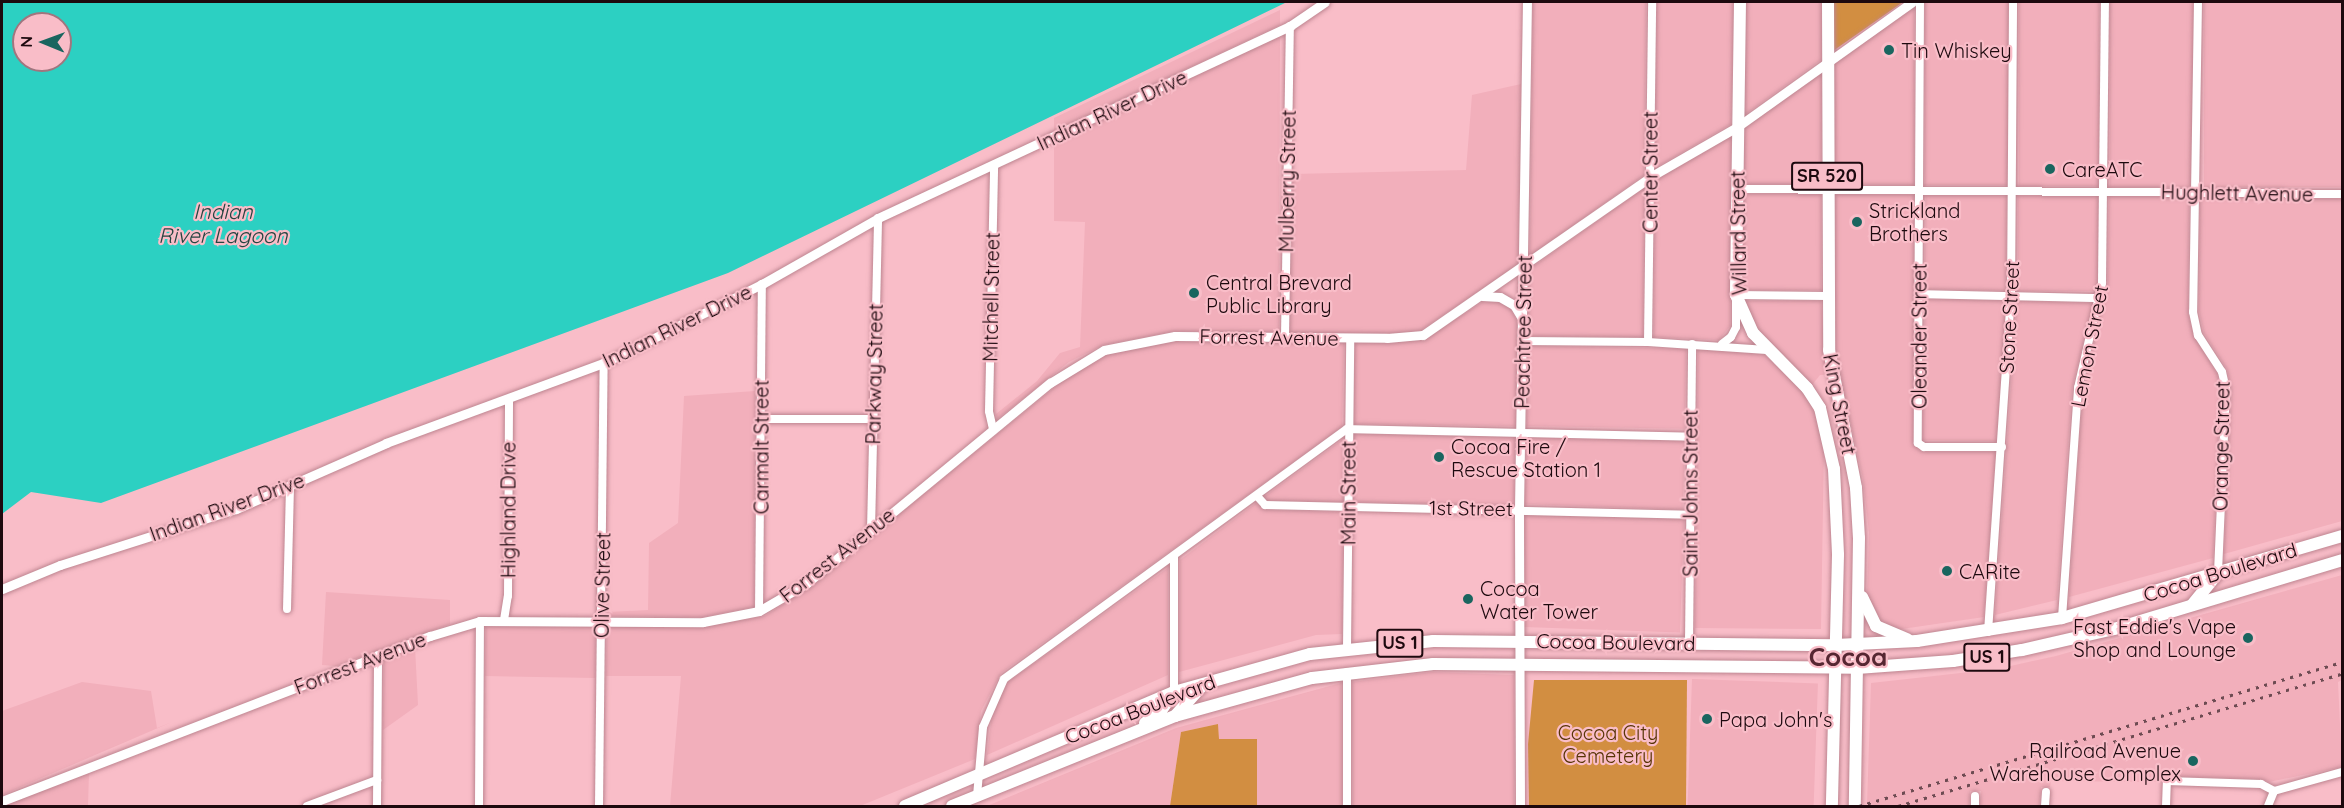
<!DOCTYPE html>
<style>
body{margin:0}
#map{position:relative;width:2344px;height:808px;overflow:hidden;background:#f9bdc8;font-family:Quicksand,sans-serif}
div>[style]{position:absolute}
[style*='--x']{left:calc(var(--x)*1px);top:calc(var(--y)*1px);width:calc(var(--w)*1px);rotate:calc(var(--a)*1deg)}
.built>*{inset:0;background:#f2afbb;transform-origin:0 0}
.green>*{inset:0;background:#d28e41}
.water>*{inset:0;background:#2cd0c2}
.roads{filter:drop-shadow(0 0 2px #bd8590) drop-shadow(0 0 2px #bd8590)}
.minor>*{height:8px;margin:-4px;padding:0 4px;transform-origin:4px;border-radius:4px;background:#fff}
.tertiary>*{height:9px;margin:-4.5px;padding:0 4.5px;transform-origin:4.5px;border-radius:4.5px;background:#fff}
.primary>*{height:12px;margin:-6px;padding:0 6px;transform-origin:6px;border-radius:6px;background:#fff}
.rail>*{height:3px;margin-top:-1.5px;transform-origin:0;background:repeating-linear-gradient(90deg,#6d4b52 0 3px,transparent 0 9px)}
.dots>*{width:16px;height:16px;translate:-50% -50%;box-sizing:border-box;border:3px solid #f9bdc8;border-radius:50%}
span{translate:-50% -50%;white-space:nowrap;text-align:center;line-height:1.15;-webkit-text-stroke:4.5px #f9bdc8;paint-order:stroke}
.shield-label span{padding:2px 4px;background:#f9bdc8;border:2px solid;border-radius:4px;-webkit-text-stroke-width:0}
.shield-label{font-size:18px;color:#1d090e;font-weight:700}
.poi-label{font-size:20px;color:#1d090e}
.left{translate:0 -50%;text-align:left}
.right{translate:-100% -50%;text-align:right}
.street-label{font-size:20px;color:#1d090e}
.park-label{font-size:20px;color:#573405}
.water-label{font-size:21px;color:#254440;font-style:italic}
.district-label{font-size:26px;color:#562732;font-weight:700}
.frame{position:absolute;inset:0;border:3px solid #1d090e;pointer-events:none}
.north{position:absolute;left:12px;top:12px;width:60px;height:60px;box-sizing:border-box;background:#f9bdc8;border:2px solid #a1757e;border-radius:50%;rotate:271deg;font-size:16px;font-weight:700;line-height:24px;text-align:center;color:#1d090e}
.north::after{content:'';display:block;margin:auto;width:21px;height:27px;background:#1a655f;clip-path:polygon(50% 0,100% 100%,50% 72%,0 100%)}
</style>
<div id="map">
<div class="built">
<div style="clip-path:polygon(1533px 2px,1646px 2px,1644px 175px,1530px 256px)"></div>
<div style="clip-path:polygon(1657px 2px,1734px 2px,1731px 124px,1655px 168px)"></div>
<div style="clip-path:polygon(1745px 2px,1822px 2px,1822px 59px,1743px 116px)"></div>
<div style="left:1925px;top:2px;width:83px;height:183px"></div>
<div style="left:2019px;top:2px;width:80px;height:184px"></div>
<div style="left:2110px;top:2px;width:83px;height:185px"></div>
<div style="left:2204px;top:2px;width:138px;height:185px"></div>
<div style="clip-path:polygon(1914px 6px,1914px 185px,1832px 184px,1833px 64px)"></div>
<div style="clip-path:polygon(1280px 10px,1280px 25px,1054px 131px,1054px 118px)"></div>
<div style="clip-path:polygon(1280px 36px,1279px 332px,1175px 331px,1103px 345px,1069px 362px,997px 419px,996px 414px,1037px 381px,1060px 353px,1080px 347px,1085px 222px,1054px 221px,1054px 143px)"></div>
<div style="clip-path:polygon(1822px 72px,1821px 184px,1741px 184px,1742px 129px)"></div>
<div style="clip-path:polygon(1521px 84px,1519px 264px,1421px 330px,1398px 334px,1290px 332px,1293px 174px,1466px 170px,1472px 95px)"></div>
<div style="clip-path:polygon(1731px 136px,1730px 326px,1719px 340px,1654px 337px,1655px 180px)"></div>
<div style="clip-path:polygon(1644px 188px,1643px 337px,1528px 336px,1530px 269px)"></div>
<div style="left:1741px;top:194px;width:80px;height:96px"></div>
<div style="clip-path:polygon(1832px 194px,1914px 195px,1913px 443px,1924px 452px,1996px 452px,1984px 617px,1895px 630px,1880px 623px,1867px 597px,1869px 533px,1863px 479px,1835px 350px)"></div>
<div style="left:1926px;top:195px;width:81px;height:94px;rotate:1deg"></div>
<div style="left:2018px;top:196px;width:80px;height:95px"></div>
<div style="clip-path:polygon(2109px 196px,2189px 197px,2188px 313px,2194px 337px,2217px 373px,2220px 390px,2213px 558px,2069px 597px,2083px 389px,2108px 284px)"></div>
<div style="clip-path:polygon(2200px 197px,2342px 199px,2342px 521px,2224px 554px,2232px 390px,2227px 369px,2204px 333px,2199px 311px)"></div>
<div style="left:1925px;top:299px;width:80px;height:141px;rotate:1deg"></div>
<div style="clip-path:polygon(1484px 301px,1498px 302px,1510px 308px,1517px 321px,1516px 426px,1353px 424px,1355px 343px,1424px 340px)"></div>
<div style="clip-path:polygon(1744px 301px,1821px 301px,1826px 375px,1820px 375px,1812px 385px,1757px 331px)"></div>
<div style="clip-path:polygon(2017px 301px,2093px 303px,2072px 388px,2057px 600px,1995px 615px)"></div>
<div style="clip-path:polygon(1175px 341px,1344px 343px,1342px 427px,1001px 673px,981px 711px,975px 759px,860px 806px,670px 806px,681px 676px,606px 676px,607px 626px,703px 627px,765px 616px,810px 587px,1076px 370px,1107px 354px)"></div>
<div style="left:1528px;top:346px;width:158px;height:80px;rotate:1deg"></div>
<div style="clip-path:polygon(1698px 349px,1764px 354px,1802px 390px,1814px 410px,1824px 445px,1821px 629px,1695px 628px)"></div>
<div style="clip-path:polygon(755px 391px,754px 607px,702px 617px,607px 616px,607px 612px,648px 610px,649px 543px,678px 523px,684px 396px)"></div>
<div style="left:1353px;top:434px;width:162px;height:68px;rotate:1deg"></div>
<div style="left:1527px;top:436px;width:158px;height:68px;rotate:2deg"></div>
<div style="clip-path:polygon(1342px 440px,1343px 502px,1268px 501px,1264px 497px)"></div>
<div style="clip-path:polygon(1256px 503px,1265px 510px,1343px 512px,1342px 634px,1316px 635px,1179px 672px,1180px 560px)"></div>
<div style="left:1525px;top:514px;width:159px;height:113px;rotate:2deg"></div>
<div style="clip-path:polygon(1168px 568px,1168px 675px,987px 755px,992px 714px,1008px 682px)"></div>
<div style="clip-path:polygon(2342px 575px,2342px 680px,2338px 682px,2342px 767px,2269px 782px,2261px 779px,2163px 776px,2162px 782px,2051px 781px,2050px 787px,2041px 787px,2039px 806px,1980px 806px,1981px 791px,1970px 791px,1969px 806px,1867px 806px,1871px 683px,1997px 669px,2056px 656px)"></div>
<div style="clip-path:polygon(326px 592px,450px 600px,450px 624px,336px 666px,322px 665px)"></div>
<div style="left:486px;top:625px;width:110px;height:51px;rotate:1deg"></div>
<div style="clip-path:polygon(415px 647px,418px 705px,383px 730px,384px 659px)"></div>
<div style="clip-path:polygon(1433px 672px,1514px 675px,1514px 806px,1353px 806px,1352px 682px)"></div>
<div style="left:1692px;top:679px;width:126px;height:127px;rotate:2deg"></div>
<div style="clip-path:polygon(82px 682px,151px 691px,157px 728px,172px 722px,2px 795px,2px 711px)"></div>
<div style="clip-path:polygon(1341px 683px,1342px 806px,1257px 806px,1257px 739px,1219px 739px,1218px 724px,1181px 732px,1170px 806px,987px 806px,1176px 728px)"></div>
<div style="clip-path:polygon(89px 772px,88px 806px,2px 806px,22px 797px)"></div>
</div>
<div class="green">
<div style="clip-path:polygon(1834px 2px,1903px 2px,1833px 51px)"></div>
<div style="clip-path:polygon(1534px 680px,1687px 680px,1686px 806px,1529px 806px,1528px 744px)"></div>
<div style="clip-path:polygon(1218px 724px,1219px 739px,1257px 739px,1257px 806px,1170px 806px,1181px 732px)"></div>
</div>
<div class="water">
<div style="clip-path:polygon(evenodd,2px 2px,1287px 2px,728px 273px,101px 503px,31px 492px,2px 514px,2px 2px,24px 24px,60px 24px,60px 60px,24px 60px,24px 24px)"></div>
</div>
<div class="roads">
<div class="minor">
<div style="--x:1920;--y:2;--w:441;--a:90.3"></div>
<div style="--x:1918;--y:443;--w:7;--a:34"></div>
<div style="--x:1924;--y:447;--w:78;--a:0"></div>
<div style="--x:2198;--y:2;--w:310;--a:90.9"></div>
<div style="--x:2193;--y:312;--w:24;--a:78"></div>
<div style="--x:2198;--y:335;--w:44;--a:57"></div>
<div style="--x:2222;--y:372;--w:17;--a:77"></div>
<div style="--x:2226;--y:389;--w:184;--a:92.5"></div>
<div style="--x:1736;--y:189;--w:606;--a:0.47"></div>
<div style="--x:1919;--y:294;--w:181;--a:1.3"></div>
<div style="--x:1285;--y:337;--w:311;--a:-89.1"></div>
<div style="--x:1522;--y:341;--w:126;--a:0.5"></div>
<div style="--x:1648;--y:342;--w:119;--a:3.8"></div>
<div style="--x:1648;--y:342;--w:340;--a:-89.3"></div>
<div style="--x:1722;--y:344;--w:11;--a:-38"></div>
<div style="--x:1731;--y:337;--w:11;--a:-63"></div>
<div style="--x:1736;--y:327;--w:32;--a:-90"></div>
<div style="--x:1736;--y:295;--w:91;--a:0.6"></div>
<div style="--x:761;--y:419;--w:112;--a:0"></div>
<div style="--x:993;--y:429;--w:18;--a:-103"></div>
<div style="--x:989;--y:411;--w:245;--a:-88.8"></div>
<div style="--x:1257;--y:496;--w:12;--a:48"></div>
<div style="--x:1265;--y:505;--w:425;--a:1.3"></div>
<div style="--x:871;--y:530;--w:312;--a:-88.7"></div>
<div style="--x:287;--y:609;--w:123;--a:-88.6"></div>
<div style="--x:759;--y:611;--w:327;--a:-89.5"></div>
<div style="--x:2062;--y:618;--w:231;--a:-86"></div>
<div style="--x:2078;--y:388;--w:108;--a:-77.1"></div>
<div style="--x:2102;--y:283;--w:281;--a:-89.4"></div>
<div style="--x:504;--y:620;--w:24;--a:-81"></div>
<div style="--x:508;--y:596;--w:197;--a:-89.7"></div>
<div style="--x:1988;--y:632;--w:337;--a:-86.1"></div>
<div style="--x:2011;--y:296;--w:294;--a:-89.6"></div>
<div style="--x:1689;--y:643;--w:299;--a:-89.4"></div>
<div style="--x:1347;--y:649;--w:311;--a:-89.4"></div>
<div style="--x:1347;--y:672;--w:134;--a:90"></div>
<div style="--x:1174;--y:692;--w:135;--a:-90"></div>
<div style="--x:977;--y:796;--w:69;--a:-85"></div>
<div style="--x:983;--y:727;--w:52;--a:-66.4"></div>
<div style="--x:1004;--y:679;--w:424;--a:-36.1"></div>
<div style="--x:1347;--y:429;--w:343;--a:1.3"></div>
<div style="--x:307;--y:806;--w:75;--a:-20.4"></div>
<div style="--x:377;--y:806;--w:151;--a:-89.6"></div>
<div style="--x:479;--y:806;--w:185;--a:-89.7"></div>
<div style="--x:599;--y:806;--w:443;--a:-89.4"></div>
<div style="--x:1975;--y:806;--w:10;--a:-90"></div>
<div style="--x:2045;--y:806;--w:14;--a:-86"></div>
<div style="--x:2166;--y:806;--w:25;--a:-88"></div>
<div style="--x:2167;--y:781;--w:94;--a:1.8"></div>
<div style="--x:2261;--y:784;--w:15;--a:28"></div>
<div style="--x:2274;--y:791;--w:71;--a:-15.6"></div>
<div style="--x:2268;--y:806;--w:16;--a:-68"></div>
</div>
<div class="tertiary">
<div style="--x:1482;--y:296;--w:18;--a:3"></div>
<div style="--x:1500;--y:297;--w:16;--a:30"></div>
<div style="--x:1514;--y:305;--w:17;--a:59"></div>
<div style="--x:2;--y:589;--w:63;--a:-22.5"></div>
<div style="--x:60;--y:565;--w:185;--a:-17.7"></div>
<div style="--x:236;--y:509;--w:164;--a:-23.7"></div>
<div style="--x:386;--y:443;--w:232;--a:-20.2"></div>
<div style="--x:604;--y:363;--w:177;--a:-26.6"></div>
<div style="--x:762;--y:284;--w:133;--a:-29.6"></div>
<div style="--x:878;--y:218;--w:455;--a:-25"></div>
<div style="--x:1290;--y:26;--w:42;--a:-34.4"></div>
<div style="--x:2;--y:801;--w:459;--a:-21.1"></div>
<div style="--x:430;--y:636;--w:52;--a:-16.7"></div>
<div style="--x:480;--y:621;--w:223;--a:0.3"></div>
<div style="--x:703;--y:622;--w:57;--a:-11.1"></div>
<div style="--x:759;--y:611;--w:56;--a:-30.3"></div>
<div style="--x:807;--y:583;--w:315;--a:-39.5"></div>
<div style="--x:1050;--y:383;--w:63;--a:-31.4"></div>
<div style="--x:1104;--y:350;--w:72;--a:-11.2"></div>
<div style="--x:1175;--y:336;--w:212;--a:0.5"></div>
<div style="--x:1387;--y:338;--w:36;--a:-5"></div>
<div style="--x:1423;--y:335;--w:277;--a:-34.8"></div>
<div style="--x:1650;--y:177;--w:100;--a:-29.9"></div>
<div style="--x:1737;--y:127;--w:215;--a:-35.5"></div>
<div style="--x:1520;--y:806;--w:297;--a:-90.2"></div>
<div style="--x:1519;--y:509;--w:507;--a:-89.1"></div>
</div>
<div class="primary">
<div style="--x:1740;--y:2;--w:293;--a:90.8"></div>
<div style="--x:1736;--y:295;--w:42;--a:65.9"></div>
<div style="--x:1753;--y:333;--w:77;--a:45.5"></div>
<div style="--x:1807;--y:388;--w:24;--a:57"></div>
<div style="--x:1820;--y:408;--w:63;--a:77.1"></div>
<div style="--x:1834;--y:469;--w:86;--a:87.3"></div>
<div style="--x:1838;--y:555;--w:251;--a:91.4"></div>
<div style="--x:1828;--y:2;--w:348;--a:89.8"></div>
<div style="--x:1829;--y:350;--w:141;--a:78.9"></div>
<div style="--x:1856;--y:488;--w:50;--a:86.6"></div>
<div style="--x:1859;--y:538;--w:268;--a:90.9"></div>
<div style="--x:1862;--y:597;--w:32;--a:64"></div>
<div style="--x:1876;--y:626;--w:34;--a:23"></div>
<div style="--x:2192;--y:605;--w:41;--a:-50.9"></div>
<div style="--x:1175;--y:716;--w:40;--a:-48"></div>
<div style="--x:1145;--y:723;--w:20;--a:-37"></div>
<div style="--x:1161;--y:711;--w:23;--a:-56"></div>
<div style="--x:905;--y:806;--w:292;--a:-23"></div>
<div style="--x:1174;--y:692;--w:141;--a:-15.6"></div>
<div style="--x:1310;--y:654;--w:124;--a:-6"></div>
<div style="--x:1433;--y:641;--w:403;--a:0.6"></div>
<div style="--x:1836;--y:645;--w:81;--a:-2.8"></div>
<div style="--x:1917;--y:641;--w:147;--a:-9"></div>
<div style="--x:2062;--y:618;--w:292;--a:-16.3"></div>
<div style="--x:952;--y:806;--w:240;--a:-22"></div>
<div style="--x:1175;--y:716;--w:142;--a:-15.5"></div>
<div style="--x:1312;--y:678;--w:122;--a:-6.6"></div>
<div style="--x:1433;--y:664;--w:424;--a:0.5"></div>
<div style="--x:1857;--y:668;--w:96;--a:-4.2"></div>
<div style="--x:1953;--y:661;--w:70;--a:-9.1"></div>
<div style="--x:2022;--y:650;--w:94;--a:-12.9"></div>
<div style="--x:2114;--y:629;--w:238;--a:-16.8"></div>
</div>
</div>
<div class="rail">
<div style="--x:1859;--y:806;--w:504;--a:-16.6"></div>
<div style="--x:1898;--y:806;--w:463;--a:-16.6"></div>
</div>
<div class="dots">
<div style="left:1889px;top:50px;background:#1a655f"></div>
<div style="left:2050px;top:169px;background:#1a655f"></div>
<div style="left:1857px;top:222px;background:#1a655f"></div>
<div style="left:1194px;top:293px;background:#1a655f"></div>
<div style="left:1439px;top:457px;background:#1a655f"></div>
<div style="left:1947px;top:571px;background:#1a655f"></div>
<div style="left:1468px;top:599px;background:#1a655f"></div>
<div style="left:2248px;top:638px;background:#1a655f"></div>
<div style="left:1707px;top:719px;background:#1a655f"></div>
<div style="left:2193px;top:761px;background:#1a655f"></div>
</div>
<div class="shield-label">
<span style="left:1827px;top:176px">SR 520</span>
<span style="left:1400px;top:643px">US 1</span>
<span style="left:1987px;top:657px">US 1</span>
</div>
<div class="poi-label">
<span class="left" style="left:1901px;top:50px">Tin Whiskey</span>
<span class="left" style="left:2062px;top:169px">CareATC</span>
<span class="left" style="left:1869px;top:222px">Strickland<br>Brothers</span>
<span class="left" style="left:1206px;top:294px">Central Brevard<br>Public Library</span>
<span class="left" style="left:1451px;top:458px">Cocoa Fire /<br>Rescue Station 1</span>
<span class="left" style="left:1959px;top:571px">CARite</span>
<span class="left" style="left:1480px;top:600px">Cocoa<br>Water Tower</span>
<span class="right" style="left:2236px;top:638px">Fast Eddie's Vape<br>Shop and Lounge</span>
<span class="left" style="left:1719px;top:719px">Papa John's</span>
<span class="right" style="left:2181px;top:762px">Railroad Avenue<br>Warehouse Complex</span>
</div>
<div class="street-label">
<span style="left:1112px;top:110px;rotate:-25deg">Indian River Drive</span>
<span style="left:1650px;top:172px;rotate:-90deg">Center Street</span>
<span style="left:1287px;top:181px;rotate:-89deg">Mulberry Street</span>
<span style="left:2237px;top:193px;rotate:1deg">Hughlett Avenue</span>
<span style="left:1738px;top:233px;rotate:-91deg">Willard Street</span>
<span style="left:991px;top:297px;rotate:-89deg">Mitchell Street</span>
<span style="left:2009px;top:317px;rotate:-87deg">Stone Street</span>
<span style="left:677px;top:326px;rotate:-26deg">Indian River Drive</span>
<span style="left:1523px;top:332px;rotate:-89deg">Peachtree Street</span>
<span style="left:1919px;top:336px;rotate:-90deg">Oleander Street</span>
<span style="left:1269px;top:337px;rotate:1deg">Forrest Avenue</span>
<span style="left:2089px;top:346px;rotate:-79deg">Lemon Street</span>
<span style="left:874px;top:374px;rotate:-89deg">Parkway Street</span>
<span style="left:1840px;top:404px;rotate:79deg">King Street</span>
<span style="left:2221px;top:446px;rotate:-89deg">Orange Street</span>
<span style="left:761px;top:447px;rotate:-90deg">Carmalt Street</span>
<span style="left:1348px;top:493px;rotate:-90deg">Main Street</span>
<span style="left:1690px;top:493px;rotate:-90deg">Saint Johns Street</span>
<span style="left:227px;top:507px;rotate:-20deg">Indian River Drive</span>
<span style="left:1471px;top:508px;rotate:1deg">1st Street</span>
<span style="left:508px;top:510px;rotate:-90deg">Highland Drive</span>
<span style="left:837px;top:555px;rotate:-38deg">Forrest Avenue</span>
<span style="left:2220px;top:572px;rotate:-17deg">Cocoa Boulevard</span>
<span style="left:602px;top:585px;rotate:-89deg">Olive Street</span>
<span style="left:1616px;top:642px;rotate:1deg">Cocoa Boulevard</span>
<span style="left:360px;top:663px;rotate:-21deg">Forrest Avenue</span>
<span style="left:1140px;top:709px;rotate:-21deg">Cocoa Boulevard</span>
</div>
<div class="park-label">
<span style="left:1608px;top:744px">Cocoa City<br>Cemetery</span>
</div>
<div class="water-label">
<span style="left:223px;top:223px">Indian<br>River Lagoon</span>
</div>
<div class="district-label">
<span style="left:1848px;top:657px">Cocoa</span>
</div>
<div class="frame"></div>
<div class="north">N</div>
</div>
